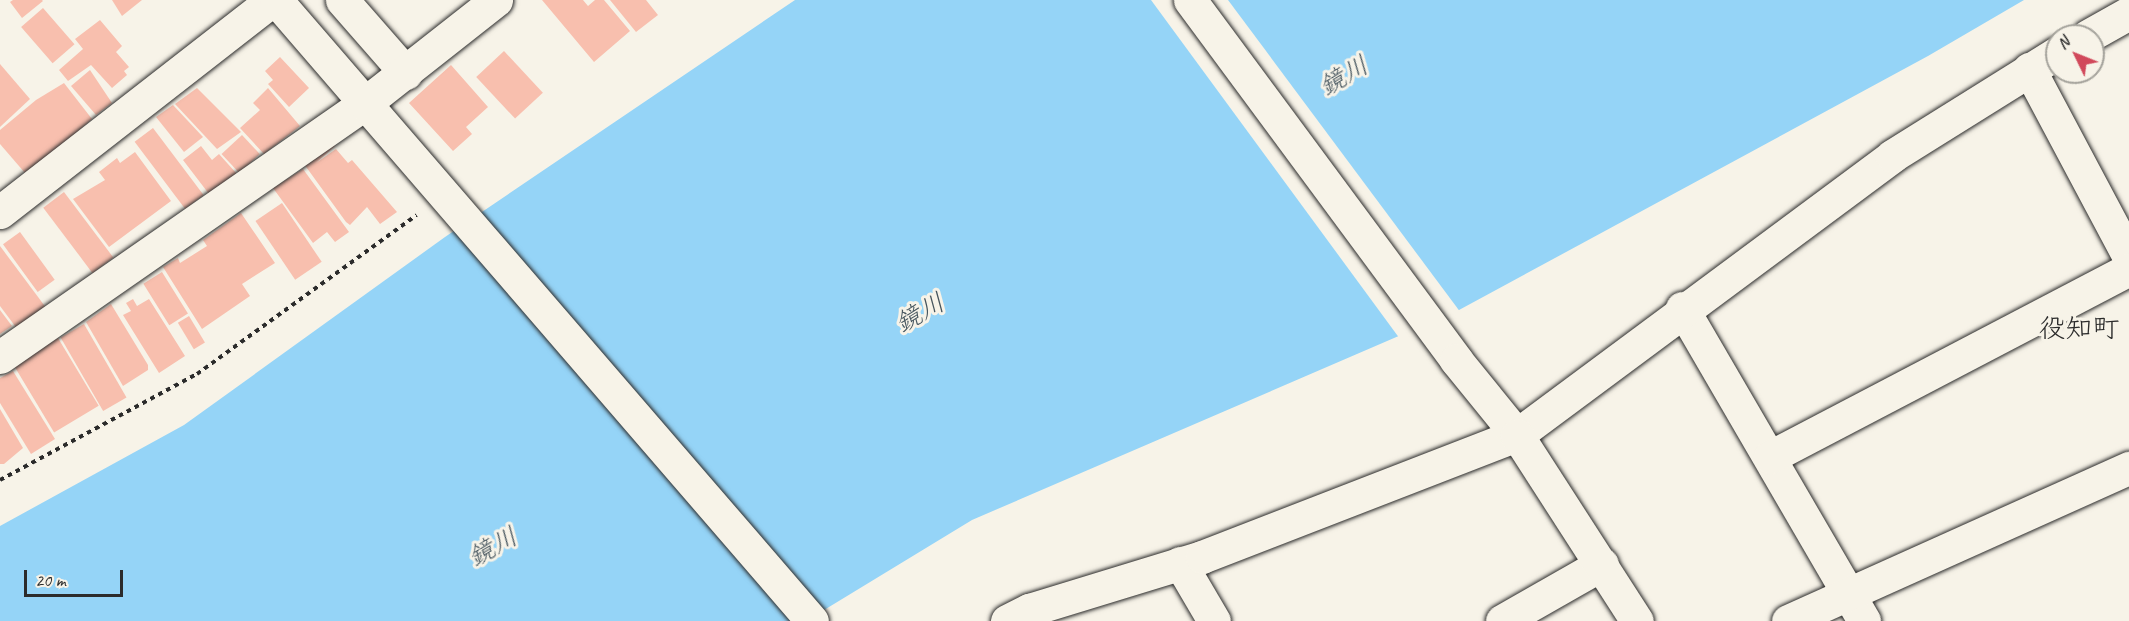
<!DOCTYPE html>
<meta charset="utf-8">
<style>
body{margin:0}
#map{position:relative;width:2129px;height:621px;overflow:hidden;background:#f7f3e8;font-family:Caveat,"Klee One",sans-serif}
div>[style]{position:absolute}
[style*='--x']{left:calc(var(--x)*1px);top:calc(var(--y)*1px);width:calc(var(--w)*1px);rotate:calc(var(--a)*1deg)}
.water>*{inset:0;background:#95d4f7}
.pier>*{inset:0;background:#f7f3e8}
.building>*{inset:0;background:#f8bfae;transform-origin:0 0}
.path>*{height:4px;margin-top:-2px;transform-origin:0;background:repeating-linear-gradient(90deg,#2b2b2b 0 4.5px,transparent 0 9px)}
.roads{filter:drop-shadow(0 0 2px #2b2b2b) drop-shadow(0 0 2px #2b2b2b)}
.minor>*{height:33px;margin:-16.5px;padding:0 16.5px;transform-origin:16.5px;border-radius:16.5px;background:#f7f3e8}
.tertiary>*{height:33px;margin:-16.5px;padding:0 16.5px;transform-origin:16.5px;border-radius:16.5px;background:#f7f3e8}
span{translate:-50% -50%;white-space:nowrap;text-align:center;line-height:1.15;-webkit-text-stroke:6px #f7f3e8;paint-order:stroke}
.water-label{font-size:26px;color:#46555e;font-style:italic}
.quarter-label{font-size:27px;color:#2b2b2b}
.north{position:absolute;left:2045px;top:24px;width:60px;height:60px;box-sizing:border-box;background:#f7f3e8;border:2px solid #a5a39c;border-radius:50%;rotate:313deg;font-size:16px;font-weight:700;line-height:24px;text-align:center;color:#2b2b2b}
.north::after{content:'';display:block;margin:auto;width:21px;height:27px;background:#d1495b;clip-path:polygon(50% 0,100% 100%,50% 72%,0 100%)}
.scale{position:absolute;left:24px;top:570px;width:99px;height:27px;box-sizing:border-box;border:3px solid #2b2b2b;border-top:0;padding-left:8px;font-size:18px;line-height:21px;white-space:nowrap;color:#2b2b2b;-webkit-text-stroke:4px #f7f3e8;paint-order:stroke}
</style>
<div id="map">
<div class="water">
<div style="clip-path:polygon(795px 0,2024px 0,1928px 56px,1459px 310px,972px 520px,806px 621px,0 621px,0 526px,184px 425px,445px 237px)"></div>
</div>
<div class="pier">
<div style="clip-path:polygon(1151px 0,1228px 0,1461px 313px,1400px 339px)"></div>
</div>
<div class="building">
<div style="clip-path:polygon(13px 0,42px 0,43px 1px,22px 18px,10px 2px)"></div>
<div style="clip-path:polygon(112px 0,142px 0,122px 16px)"></div>
<div style="clip-path:polygon(542px 0,583px 0,588px 6px,595px 0,604px 0,630px 31px,594px 62px)"></div>
<div style="clip-path:polygon(610px 0,646px 0,658px 15px,636px 32px)"></div>
<div style="left:43px;top:8px;width:48px;height:29px;rotate:49deg"></div>
<div style="clip-path:polygon(100px 20px,122px 46px,116px 52px,129px 67px,124px 71px,127px 75px,112px 88px,91px 65px,68px 81px,59px 70px,83px 49px,75px 39px)"></div>
<div style="left:504px;top:51px;width:57px;height:38px;rotate:47deg"></div>
<div style="clip-path:polygon(280px 57px,309px 88px,289px 107px,268px 84px,273px 80px,265px 71px)"></div>
<div style="clip-path:polygon(0 64px,30px 99px,0 127px)"></div>
<div style="clip-path:polygon(451px 65px,488px 107px,466px 127px,472px 134px,453px 151px,409px 103px)"></div>
<div style="clip-path:polygon(90px 70px,112px 103px,96px 115px,71px 86px)"></div>
<div style="clip-path:polygon(64px 83px,92px 119px,32px 172px,25px 173px,0 144px,0 130px,36px 100px)"></div>
<div style="clip-path:polygon(197px 88px,241px 132px,217px 149px,175px 104px)"></div>
<div style="clip-path:polygon(268px 88px,300px 126px,264px 154px,240px 128px,260px 110px,253px 103px)"></div>
<div style="clip-path:polygon(173px 105px,203px 137px,184px 152px,156px 117px)"></div>
<div style="left:153px;top:128px;width:84px;height:23px;rotate:53deg"></div>
<div style="left:242px;top:135px;width:26px;height:28px;rotate:47deg"></div>
<div style="clip-path:polygon(333px 143px,335px 146px,316px 163px,336px 149px,348px 163px,352px 160px,397px 212px,380px 224px,367px 207px,350px 225px,346px 222px,304px 164px)"></div>
<div style="clip-path:polygon(201px 146px,212px 160px,219px 154px,237px 174px,209px 194px,183px 160px)"></div>
<div style="clip-path:polygon(135px 152px,171px 201px,109px 247px,73px 199px,105px 180px,99px 172px,117px 158px,120px 163px)"></div>
<div style="clip-path:polygon(303px 169px,349px 232px,335px 242px,327px 232px,313px 243px,273px 188px)"></div>
<div style="left:64px;top:192px;width:82px;height:26px;rotate:53deg"></div>
<div style="left:282px;top:203px;width:71px;height:32px;rotate:56deg"></div>
<div style="clip-path:polygon(241px 213px,275px 263px,242px 284px,250px 296px,202px 329px,163px 267px,178px 258px,180px 263px,207px 246px,203px 240px)"></div>
<div style="left:20px;top:232px;width:59px;height:21px;rotate:54deg"></div>
<div style="clip-path:polygon(0 246px,47px 309px,18px 330px,0 306px)"></div>
<div style="left:162px;top:272px;width:49px;height:22px;rotate:58deg"></div>
<div style="clip-path:polygon(133px 299px,137px 306px,149px 299px,185px 356px,159px 373px,123px 315px,131px 311px,126px 303px)"></div>
<div style="clip-path:polygon(111px 304px,148px 365px,148px 370px,123px 386px,86px 322px)"></div>
<div style="clip-path:polygon(0 310px,12px 326px,0 334px)"></div>
<div style="left:189px;top:316px;width:31px;height:13px;rotate:59deg"></div>
<div style="left:84px;top:324px;width:85px;height:27px;rotate:60deg"></div>
<div style="left:58px;top:338px;width:79px;height:52px;rotate:59deg"></div>
<div style="clip-path:polygon(13px 371px,55px 439px,31px 454px,0 403px,0 378px)"></div>
<div style="clip-path:polygon(0 409px,23px 448px,4px 464px,0 464px)"></div>
</div>
<div class="path">
<div style="--x:0;--y:480;--w:224;--a:-28.3"></div>
<div style="--x:197;--y:374;--w:271;--a:-35.9"></div>
</div>
<div class="roads">
<div class="minor">
<div style="--x:342;--y:0;--w:97;--a:48.8"></div>
<div style="--x:2088;--y:36;--w:47;--a:-29.3"></div>
<div style="--x:2029;--y:69;--w:213;--a:62"></div>
<div style="--x:0;--y:212;--w:345;--a:-37.9"></div>
<div style="--x:1682;--y:308;--w:362;--a:59.8"></div>
<div style="--x:0;--y:357;--w:443;--a:-34.8"></div>
<div style="--x:364;--y:104;--w:168;--a:-38.2"></div>
<div style="--x:1770;--y:457;--w:405;--a:-27.6"></div>
<div style="--x:1180;--y:563;--w:67;--a:59.6"></div>
<div style="--x:1007;--y:621;--w:25;--a:-27"></div>
<div style="--x:1029;--y:610;--w:181;--a:-17"></div>
<div style="--x:1202;--y:557;--w:338;--a:-21.2"></div>
<div style="--x:1517;--y:435;--w:467;--a:-36.6"></div>
<div style="--x:1892;--y:156;--w:195;--a:-32"></div>
<div style="--x:1502;--y:621;--w:115;--a:-29.7"></div>
</div>
<div class="tertiary">
<div style="--x:276;--y:0;--w:820;--a:49.2"></div>
<div style="--x:1190;--y:0;--w:448;--a:53.5"></div>
<div style="--x:1456;--y:360;--w:97;--a:50.9"></div>
<div style="--x:1517;--y:435;--w:221;--a:57.2"></div>
<div style="--x:1788;--y:621;--w:374;--a:-24.2"></div>
</div>
</div>
<div class="water-label">
<span style="left:1344px;top:76px;rotate:-30deg">鏡川</span>
<span style="left:920px;top:313px;rotate:-29deg">鏡川</span>
<span style="left:493px;top:547px;rotate:-29deg">鏡川</span>
</div>
<div class="quarter-label">
<span style="left:2079px;top:329px">役知町</span>
</div>
<div class="north">N</div>
<div class="scale">20 m</div>
</div>
